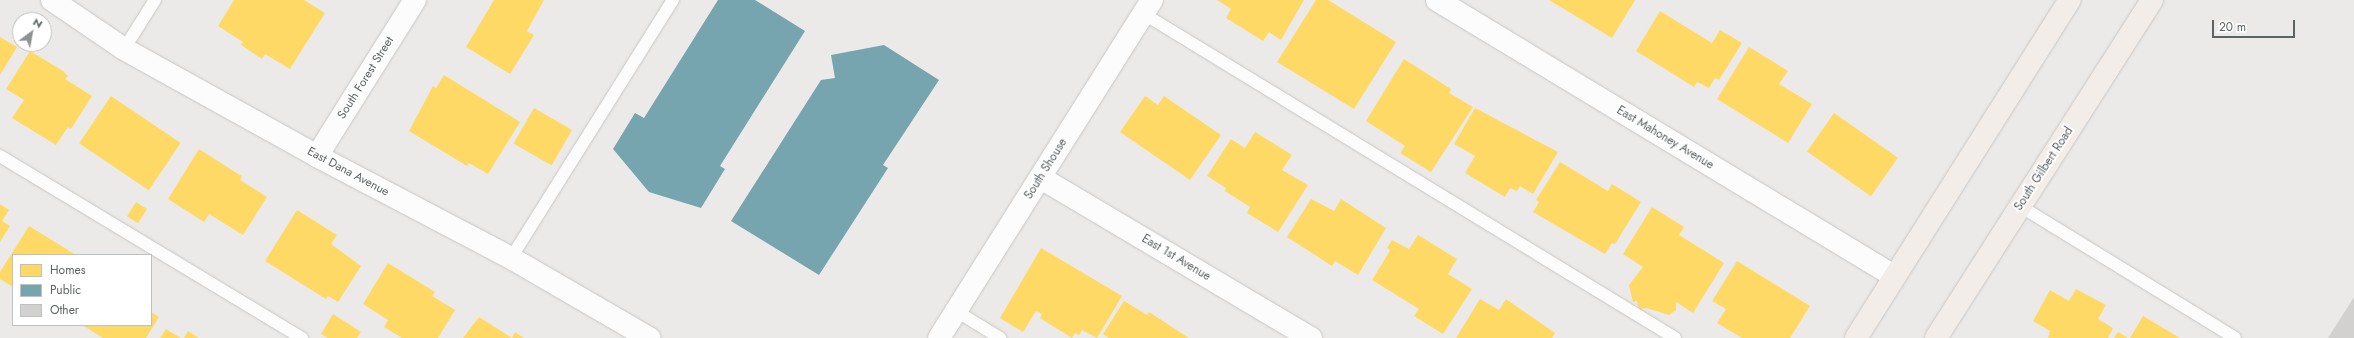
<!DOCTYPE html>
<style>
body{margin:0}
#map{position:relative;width:2354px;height:338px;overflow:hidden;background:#eceae8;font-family:Jost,sans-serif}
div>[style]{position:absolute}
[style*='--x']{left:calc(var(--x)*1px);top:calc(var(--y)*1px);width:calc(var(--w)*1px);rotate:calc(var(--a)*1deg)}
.homes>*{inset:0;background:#ffd966;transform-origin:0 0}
.public>*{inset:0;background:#76a5af}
.building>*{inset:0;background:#d3d1d0}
.roads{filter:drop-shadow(0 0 1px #c7c7c6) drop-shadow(0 0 1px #c7c7c6)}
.service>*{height:12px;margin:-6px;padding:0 6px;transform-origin:6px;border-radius:6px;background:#fcfcfc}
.minor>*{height:22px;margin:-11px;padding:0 11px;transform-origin:11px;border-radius:11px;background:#fcfcfc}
.primary>*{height:22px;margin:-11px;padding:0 11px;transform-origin:11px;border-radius:11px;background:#f2ede9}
span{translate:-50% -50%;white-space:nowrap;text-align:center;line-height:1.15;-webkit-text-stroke:4px #fff;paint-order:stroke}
.street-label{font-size:12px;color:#5d6364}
.legend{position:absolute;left:12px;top:254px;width:140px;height:72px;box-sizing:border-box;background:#fff;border:1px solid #bec1c1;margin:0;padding:5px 7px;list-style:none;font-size:12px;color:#5d6364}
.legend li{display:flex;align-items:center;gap:8px;height:20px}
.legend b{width:20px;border:1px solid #bec1c1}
.north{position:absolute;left:12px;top:12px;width:40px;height:40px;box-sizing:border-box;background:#fff;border:1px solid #bec1c1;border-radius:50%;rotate:32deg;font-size:11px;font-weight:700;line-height:16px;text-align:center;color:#5d6364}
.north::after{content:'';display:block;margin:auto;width:14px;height:18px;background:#8f9292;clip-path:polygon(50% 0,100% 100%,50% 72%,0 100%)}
.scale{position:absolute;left:2212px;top:20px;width:83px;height:18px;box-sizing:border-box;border:2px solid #5d6364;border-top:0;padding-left:5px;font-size:12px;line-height:14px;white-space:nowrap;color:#5d6364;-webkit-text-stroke:3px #fff;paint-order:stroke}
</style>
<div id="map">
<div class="homes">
<div style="clip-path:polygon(234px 0,304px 0,325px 13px,290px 69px,265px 54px,262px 59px,241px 45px,243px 42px,218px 26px)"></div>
<div style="clip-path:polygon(494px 0,544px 0,527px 31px,534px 35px,510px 74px,466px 47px)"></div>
<div style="clip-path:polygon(1217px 0,1304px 0,1281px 40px,1269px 32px,1263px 41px,1226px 18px,1231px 9px)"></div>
<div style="clip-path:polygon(1316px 0,1328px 0,1396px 42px,1354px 109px,1277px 62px)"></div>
<div style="clip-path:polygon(1549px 0,1635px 0,1612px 38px)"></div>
<div style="clip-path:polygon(1660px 11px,1712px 43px,1720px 30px,1742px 43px,1719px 80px,1715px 78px,1709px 88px,1697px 82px,1694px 87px,1636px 51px)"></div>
<div style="clip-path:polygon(0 37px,17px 47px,0 75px)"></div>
<div style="clip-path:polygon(1749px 47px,1788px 71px,1779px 84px,1812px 104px,1788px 143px,1717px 99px)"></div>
<div style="clip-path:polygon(30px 51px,63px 71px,68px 76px,65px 79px,92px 96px,71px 129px,68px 127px,56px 145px,12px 118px,24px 100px,6px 89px)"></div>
<div style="clip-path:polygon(1404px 59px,1451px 89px,1449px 93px,1473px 107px,1431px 172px,1400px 153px,1405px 146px,1366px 121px)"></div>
<div style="clip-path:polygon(444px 75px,520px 122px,488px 174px,469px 163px,467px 166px,409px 131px,433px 86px,436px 88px)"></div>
<div style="left:111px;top:96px;width:84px;height:57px;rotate:34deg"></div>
<div style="clip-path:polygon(1145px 96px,1158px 105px,1164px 96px,1221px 135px,1190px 180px,1120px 132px)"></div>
<div style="left:534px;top:108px;width:44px;height:41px;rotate:30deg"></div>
<div style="clip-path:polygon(1475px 108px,1558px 152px,1533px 194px,1520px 186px,1517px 191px,1510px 188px,1505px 197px,1465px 173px,1475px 156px,1454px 144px)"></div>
<div style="left:1834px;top:113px;width:78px;height:47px;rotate:35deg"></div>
<div style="clip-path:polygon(1255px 132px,1292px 155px,1282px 170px,1308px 185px,1278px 232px,1247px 213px,1250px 207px,1225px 191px,1226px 188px,1207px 176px,1231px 139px,1245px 148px)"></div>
<div style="clip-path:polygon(199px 149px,235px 172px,242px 176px,240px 180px,267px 197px,243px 235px,209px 214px,204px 222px,168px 199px)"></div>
<div style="clip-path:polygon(1560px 162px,1608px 191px,1612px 184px,1641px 202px,1615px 244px,1612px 243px,1605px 254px,1533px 212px,1539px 202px,1536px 200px)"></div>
<div style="clip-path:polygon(1311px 199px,1334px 211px,1341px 199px,1386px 228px,1358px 275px,1335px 261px,1332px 266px,1287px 237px)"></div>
<div style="left:136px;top:202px;width:13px;height:17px;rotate:32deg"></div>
<div style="clip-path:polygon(0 204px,9px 210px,2px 221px,10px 226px,0 242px)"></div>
<div style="clip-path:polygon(1652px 207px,1684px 227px,1679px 235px,1724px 263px,1693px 313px,1676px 302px,1676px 310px,1669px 315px,1646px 308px,1639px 310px,1637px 301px,1633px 302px,1629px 285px,1643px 267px,1623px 254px)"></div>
<div style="clip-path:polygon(297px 210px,337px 235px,331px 244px,361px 266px,338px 302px,328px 296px,326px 299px,265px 261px)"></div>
<div style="clip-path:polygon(29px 226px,76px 255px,13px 255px,13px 287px,0 279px,0 272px)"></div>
<div style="clip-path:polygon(1418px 235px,1457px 259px,1448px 274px,1472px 289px,1443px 334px,1414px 316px,1419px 309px,1372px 280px,1388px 254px,1390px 250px,1387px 248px,1392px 240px,1409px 249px)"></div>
<div style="clip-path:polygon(1041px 248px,1122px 296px,1097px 338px,1082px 330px,1079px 335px,1075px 333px,1072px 338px,1040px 318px,1042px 314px,1036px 311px,1023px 332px,1000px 318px)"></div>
<div style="clip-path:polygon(1737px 261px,1810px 306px,1790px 338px,1742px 338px,1717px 323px,1726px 309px,1712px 301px)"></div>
<div style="clip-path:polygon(388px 263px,435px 292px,432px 296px,455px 310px,438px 338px,402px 338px,384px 327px,388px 320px,363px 304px)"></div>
<div style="clip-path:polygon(2076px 289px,2106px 305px,2098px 319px,2113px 328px,2108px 338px,2048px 338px,2050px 331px,2033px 321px,2050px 290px,2069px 301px)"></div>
<div style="clip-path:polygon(1480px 299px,1499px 310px,1506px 299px,1555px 333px,1552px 338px,1456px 338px)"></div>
<div style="clip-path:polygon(1124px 301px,1147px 315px,1149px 312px,1189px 338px,1109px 338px,1103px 334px)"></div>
<div style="clip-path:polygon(151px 312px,159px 317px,146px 338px,103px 338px,82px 325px,151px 325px)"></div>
<div style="clip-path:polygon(333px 314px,361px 332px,357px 338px,328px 338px,321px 334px)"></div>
<div style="clip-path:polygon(2143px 316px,2180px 338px,2130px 338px)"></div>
<div style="clip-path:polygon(479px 317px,512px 338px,515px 332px,524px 338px,463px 338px)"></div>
<div style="clip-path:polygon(166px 329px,181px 338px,160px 338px)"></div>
<div style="clip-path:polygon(188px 331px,199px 338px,184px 338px)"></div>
<div style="clip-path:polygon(2118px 332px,2128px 338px,2114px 338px)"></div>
</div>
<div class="public">
<div style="clip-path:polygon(718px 0,755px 0,805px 31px,720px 166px,725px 169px,701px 208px,649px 192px,613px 149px,635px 113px,644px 118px)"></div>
<div style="clip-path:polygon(884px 45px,939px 80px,883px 165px,888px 168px,819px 275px,731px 221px,821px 80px,835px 78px,831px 55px)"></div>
</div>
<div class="building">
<div style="clip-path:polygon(2354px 297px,2354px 338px,2328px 338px)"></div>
</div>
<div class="roads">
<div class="service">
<div style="--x:1144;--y:14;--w:622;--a:31.39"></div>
<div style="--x:124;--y:49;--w:58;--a:-57.7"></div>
<div style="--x:0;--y:156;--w:353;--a:31.1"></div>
<div style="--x:2020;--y:206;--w:252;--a:31.5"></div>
<div style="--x:511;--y:258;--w:305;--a:-57.9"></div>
<div style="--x:956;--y:311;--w:52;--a:31.5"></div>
</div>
<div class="minor">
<div style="--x:52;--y:0;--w:87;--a:34.2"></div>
<div style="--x:124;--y:49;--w:221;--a:29"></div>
<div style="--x:317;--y:156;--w:219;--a:27.7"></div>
<div style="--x:511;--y:258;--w:160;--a:30.1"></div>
<div style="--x:1437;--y:0;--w:534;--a:31.13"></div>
<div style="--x:317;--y:156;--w:184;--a:-57.9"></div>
<div style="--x:1041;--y:178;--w:314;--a:30.7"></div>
<div style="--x:939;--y:338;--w:400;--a:-57.8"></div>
</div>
<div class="primary">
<div style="--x:1856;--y:338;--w:400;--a:-57.7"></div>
<div style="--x:1936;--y:338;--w:401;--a:-57.4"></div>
</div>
</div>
<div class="street-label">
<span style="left:366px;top:78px;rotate:-58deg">South Forest Street</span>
<span style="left:1665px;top:138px;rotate:31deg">East Mahoney Avenue</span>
<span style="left:1046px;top:169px;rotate:-58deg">South Shouse</span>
<span style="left:2044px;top:169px;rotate:-57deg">South Gilbert Road</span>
<span style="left:348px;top:172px;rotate:28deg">East Dana Avenue</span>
<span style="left:1176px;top:258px;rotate:31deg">East 1st Avenue</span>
</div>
<ul class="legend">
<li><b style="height:11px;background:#ffd966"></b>Homes</li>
<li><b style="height:11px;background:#76a5af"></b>Public</li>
<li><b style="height:11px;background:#d3d1d0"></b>Other</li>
</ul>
<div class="north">N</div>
<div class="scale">20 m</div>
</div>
